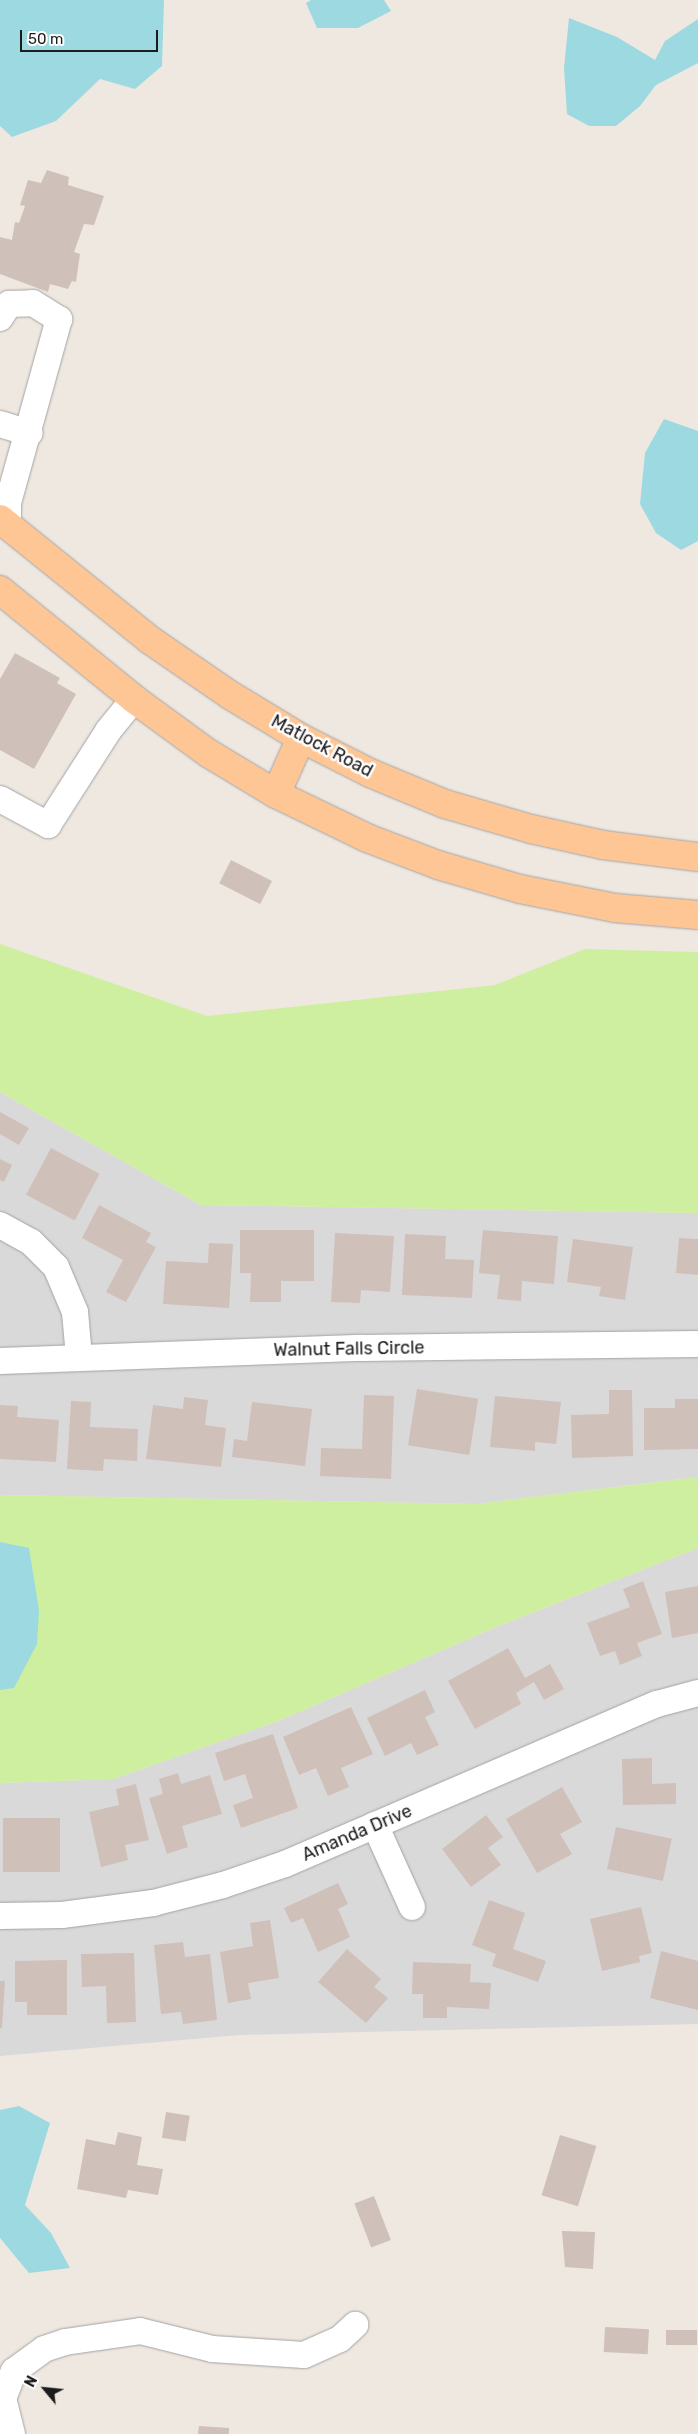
<!DOCTYPE html>
<style>
body{margin:0}
#map{position:relative;width:698px;height:2434px;overflow:hidden;background:#efe8e0;font-family:Rubik,sans-serif}
div>[style]{position:absolute}
[style*='--x']{left:calc(var(--x)*1px);top:calc(var(--y)*1px);width:calc(var(--w)*1px);rotate:calc(var(--a)*1deg)}
.residential>*{inset:0;background:#dad9d9}
.grass>*{inset:0;background:#cfefa0}
.water>*{inset:0;background:#9cd9e1}
.building>*{inset:0;background:#cfc0b9;transform-origin:0 0}
.roads{filter:drop-shadow(0 0 1px #a3a3a3) drop-shadow(0 0 1px #a3a3a3)}
.minor>*{height:26px;margin:-13px;padding:0 13px;transform-origin:13px;border-radius:13px;background:#fff}
.major>*{height:28px;margin:-14px;padding:0 14px;transform-origin:14px;border-radius:14px;background:#ffc695}
span{translate:-50% -50%;white-space:nowrap;text-align:center;line-height:1.15;-webkit-text-stroke:5px #fff;paint-order:stroke}
.street-label{font-size:18px;color:#1c1c1c}
.north{position:absolute;left:20px;top:2364px;width:50px;height:50px;-webkit-text-stroke:4px #fff;paint-order:stroke;rotate:298deg;font-size:14px;font-weight:700;line-height:20px;text-align:center;color:#1c1c1c}
.north::after{content:'';display:block;margin:auto;width:18px;height:22px;background:#1c1c1c;clip-path:polygon(50% 0,100% 100%,50% 72%,0 100%)}
.scale{position:absolute;left:20px;top:30px;width:138px;height:22px;box-sizing:border-box;border:2px solid #1c1c1c;border-top:0;padding-left:6px;font-size:15px;line-height:18px;white-space:nowrap;color:#1c1c1c;-webkit-text-stroke:4px #fff;paint-order:stroke}
</style>
<div id="map">
<div class="residential">
<div style="clip-path:polygon(0 1092px,201px 1205px,698px 1213px,698px 1477px,476px 1504px,0 1495px)"></div>
<div style="clip-path:polygon(698px 1548px,698px 2024px,239px 2035px,0 2056px,0 1783px,113px 1779px,278px 1721px,501px 1625px)"></div>
</div>
<div class="grass">
<div style="clip-path:polygon(0 944px,207px 1016px,495px 985px,585px 949px,698px 952px,698px 1213px,201px 1205px,0 1092px)"></div>
<div style="clip-path:polygon(698px 1477px,698px 1548px,501px 1625px,278px 1721px,113px 1779px,0 1783px,0 1495px,476px 1504px)"></div>
</div>
<div class="water">
<div style="clip-path:polygon(0 0,164px 0,162px 66px,135px 89px,100px 79px,56px 121px,12px 137px,0 126px)"></div>
<div style="clip-path:polygon(311px 0,384px 0,391px 11px,358px 28px,317px 28px,306px 3px)"></div>
<div style="clip-path:polygon(569px 18px,617px 37px,655px 60px,665px 41px,698px 19px,698px 63px,656px 85px,640px 106px,616px 126px,589px 126px,567px 114px,564px 68px)"></div>
<div style="clip-path:polygon(664px 419px,698px 431px,698px 541px,681px 550px,656px 533px,640px 504px,645px 453px)"></div>
<div style="clip-path:polygon(0 1542px,29px 1548px,39px 1610px,37px 1644px,14px 1688px,0 1690px)"></div>
<div style="clip-path:polygon(19px 2106px,50px 2123px,25px 2205px,51px 2233px,70px 2268px,29px 2273px,0 2238px,0 2110px)"></div>
</div>
<div class="building">
<div style="clip-path:polygon(47px 170px,69px 177px,68px 185px,104px 196px,94px 225px,84px 224px,74px 252px,80px 254px,76px 282px,72px 281px,68px 289px,50px 284px,48px 292px,0 274px,0 237px,12px 240px,15px 222px,19px 223px,25px 206px,20px 205px,28px 180px,41px 183px)"></div>
<div style="clip-path:polygon(15px 653px,60px 678px,57px 683px,76px 694px,34px 769px,0 750px,0 679px)"></div>
<div style="left:231px;top:860px;width:46px;height:26px;rotate:27deg"></div>
<div style="clip-path:polygon(0 1112px,29px 1128px,19px 1145px,0 1134px)"></div>
<div style="left:51px;top:1148px;width:55px;height:53px;rotate:28deg"></div>
<div style="clip-path:polygon(0 1159px,12px 1165px,4px 1182px,0 1180px)"></div>
<div style="clip-path:polygon(99px 1205px,151px 1233px,146px 1242px,156px 1247px,126px 1302px,106px 1292px,123px 1260px,82px 1238px)"></div>
<div style="clip-path:polygon(240px 1230px,314px 1230px,314px 1281px,281px 1281px,281px 1302px,250px 1302px,251px 1273px,240px 1273px)"></div>
<div style="clip-path:polygon(483px 1230px,558px 1236px,554px 1284px,522px 1281px,521px 1301px,497px 1299px,500px 1275px,479px 1273px)"></div>
<div style="clip-path:polygon(335px 1233px,394px 1236px,390px 1292px,361px 1290px,360px 1303px,331px 1302px)"></div>
<div style="clip-path:polygon(405px 1234px,446px 1236px,445px 1259px,474px 1260px,472px 1298px,402px 1295px)"></div>
<div style="clip-path:polygon(679px 1238px,698px 1239px,698px 1275px,676px 1273px)"></div>
<div style="clip-path:polygon(573px 1239px,633px 1247px,625px 1300px,599px 1296px,601px 1287px,567px 1282px)"></div>
<div style="clip-path:polygon(209px 1243px,233px 1244px,229px 1308px,163px 1304px,166px 1261px,208px 1263px)"></div>
<div style="left:417px;top:1389px;width:62px;height:57px;rotate:9deg"></div>
<div style="clip-path:polygon(609px 1390px,632px 1390px,633px 1456px,572px 1458px,571px 1415px,609px 1414px)"></div>
<div style="clip-path:polygon(364px 1395px,394px 1396px,391px 1479px,320px 1476px,321px 1448px,362px 1449px)"></div>
<div style="clip-path:polygon(495px 1396px,561px 1402px,556px 1444px,535px 1442px,535px 1451px,490px 1447px)"></div>
<div style="clip-path:polygon(184px 1397px,208px 1400px,205px 1425px,226px 1428px,221px 1467px,146px 1459px,153px 1405px,183px 1409px)"></div>
<div style="clip-path:polygon(675px 1399px,698px 1399px,698px 1449px,644px 1450px,644px 1408px,675px 1408px)"></div>
<div style="clip-path:polygon(71px 1401px,91px 1402px,90px 1427px,138px 1429px,137px 1461px,104px 1459px,103px 1471px,67px 1469px)"></div>
<div style="clip-path:polygon(252px 1402px,312px 1409px,305px 1466px,232px 1457px,234px 1439px,247px 1441px)"></div>
<div style="clip-path:polygon(0 1405px,18px 1406px,17px 1417px,59px 1420px,56px 1462px,0 1459px)"></div>
<div style="clip-path:polygon(643px 1581px,662px 1634px,637px 1643px,642px 1656px,620px 1665px,615px 1651px,600px 1656px,587px 1623px,630px 1607px,623px 1589px)"></div>
<div style="clip-path:polygon(698px 1586px,698px 1633px,672px 1638px,665px 1592px)"></div>
<div style="clip-path:polygon(508px 1648px,525px 1678px,550px 1664px,564px 1689px,544px 1700px,534px 1682px,516px 1693px,521px 1704px,475px 1729px,448px 1681px)"></div>
<div style="clip-path:polygon(425px 1690px,435px 1712px,425px 1717px,439px 1745px,417px 1755px,411px 1743px,385px 1756px,367px 1718px)"></div>
<div style="clip-path:polygon(351px 1707px,373px 1754px,341px 1768px,349px 1787px,328px 1796px,316px 1768px,299px 1775px,283px 1737px)"></div>
<div style="clip-path:polygon(273px 1734px,298px 1808px,241px 1828px,233px 1805px,253px 1798px,245px 1774px,224px 1781px,215px 1753px)"></div>
<div style="clip-path:polygon(652px 1758px,652px 1784px,676px 1783px,676px 1804px,623px 1805px,622px 1759px)"></div>
<div style="clip-path:polygon(178px 1773px,181px 1784px,210px 1775px,222px 1814px,182px 1826px,188px 1847px,167px 1854px,149px 1798px,163px 1794px,159px 1779px)"></div>
<div style="clip-path:polygon(136px 1784px,149px 1840px,125px 1845px,128px 1860px,101px 1867px,89px 1812px,119px 1805px,116px 1789px)"></div>
<div style="clip-path:polygon(562px 1787px,582px 1822px,560px 1834px,572px 1854px,537px 1873px,506px 1819px)"></div>
<div style="clip-path:polygon(486px 1815px,503px 1837px,488px 1848px,501px 1865px,471px 1887px,442px 1849px)"></div>
<div style="left:3px;top:1818px;width:57px;height:54px"></div>
<div style="left:616px;top:1827px;width:57px;height:43px;rotate:12deg"></div>
<div style="clip-path:polygon(338px 1883px,348px 1904px,338px 1909px,350px 1937px,318px 1952px,303px 1918px,291px 1923px,284px 1908px)"></div>
<div style="clip-path:polygon(489px 1900px,525px 1913px,513px 1949px,546px 1961px,538px 1982px,492px 1966px,496px 1954px,472px 1945px)"></div>
<div style="clip-path:polygon(641px 1907px,652px 1953px,639px 1956px,640px 1962px,602px 1971px,590px 1919px)"></div>
<div style="clip-path:polygon(270px 1920px,279px 1978px,248px 1983px,251px 1999px,228px 2003px,220px 1952px,253px 1946px,250px 1923px)"></div>
<div style="clip-path:polygon(183px 1942px,185px 1957px,210px 1954px,217px 2020px,183px 2024px,181px 2012px,161px 2014px,154px 1945px)"></div>
<div style="clip-path:polygon(347px 1949px,381px 1979px,374px 1987px,388px 1998px,366px 2023px,318px 1982px)"></div>
<div style="clip-path:polygon(661px 1951px,698px 1961px,698px 2010px,650px 1998px)"></div>
<div style="clip-path:polygon(134px 1953px,136px 2022px,107px 2023px,106px 1986px,82px 1987px,81px 1954px)"></div>
<div style="clip-path:polygon(67px 1960px,67px 2015px,27px 2015px,27px 2002px,15px 2002px,15px 1961px)"></div>
<div style="clip-path:polygon(413px 1962px,471px 1964px,470px 1982px,491px 1983px,489px 2009px,447px 2007px,447px 2018px,423px 2018px,423px 1994px,412px 1994px)"></div>
<div style="clip-path:polygon(0 1981px,5px 1981px,2px 2028px,0 2028px)"></div>
<div style="left:166px;top:2112px;width:24px;height:26px;rotate:9deg"></div>
<div style="clip-path:polygon(118px 2132px,142px 2137px,137px 2165px,163px 2169px,158px 2195px,128px 2190px,126px 2198px,77px 2189px,86px 2139px,115px 2145px)"></div>
<div style="left:560px;top:2135px;width:38px;height:63px;rotate:17deg"></div>
<div style="left:374px;top:2196px;width:47px;height:21px;rotate:69deg"></div>
<div style="clip-path:polygon(562px 2231px,595px 2232px,593px 2269px,565px 2267px)"></div>
<div style="left:605px;top:2327px;width:44px;height:25px;rotate:3deg"></div>
<div style="left:666px;top:2330px;width:31px;height:15px"></div>
<div style="clip-path:polygon(199px 2426px,229px 2428px,229px 2434px,198px 2434px)"></div>
</div>
<div class="roads">
<div class="minor">
<div style="--x:0;--y:318;--w:17;--a:-57"></div>
<div style="--x:9;--y:304;--w:24;--a:-2"></div>
<div style="--x:33;--y:303;--w:31;--a:32"></div>
<div style="--x:59;--y:319;--w:191;--a:105.5"></div>
<div style="--x:8;--y:503;--w:23;--a:90"></div>
<div style="--x:0;--y:424;--w:31;--a:17"></div>
<div style="--x:0;--y:799;--w:55;--a:28.4"></div>
<div style="--x:48;--y:825;--w:112;--a:-57.4"></div>
<div style="--x:108;--y:731;--w:41;--a:-50.9"></div>
<div style="--x:0;--y:1225;--w:35;--a:29"></div>
<div style="--x:31;--y:1242;--w:35;--a:45"></div>
<div style="--x:56;--y:1267;--w:49;--a:67.1"></div>
<div style="--x:75;--y:1312;--w:45;--a:84.9"></div>
<div style="--x:0;--y:1361;--w:362;--a:-2.1"></div>
<div style="--x:362;--y:1348;--w:336;--a:-0.7"></div>
<div style="--x:375;--y:1825;--w:90;--a:65.7"></div>
<div style="--x:0;--y:1916;--w:62;--a:-0.9"></div>
<div style="--x:62;--y:1915;--w:92;--a:-7.5"></div>
<div style="--x:153;--y:1903;--w:72;--a:-14.4"></div>
<div style="--x:223;--y:1885;--w:65;--a:-18.7"></div>
<div style="--x:285;--y:1864;--w:405;--a:-23.3"></div>
<div style="--x:657;--y:1704;--w:42;--a:-15"></div>
<div style="--x:12;--y:2434;--w:36;--a:-104"></div>
<div style="--x:3;--y:2399;--w:30;--a:-69"></div>
<div style="--x:14;--y:2371;--w:37;--a:-36"></div>
<div style="--x:44;--y:2349;--w:22;--a:-18"></div>
<div style="--x:65;--y:2342;--w:76;--a:-8.3"></div>
<div style="--x:140;--y:2331;--w:74;--a:14"></div>
<div style="--x:212;--y:2349;--w:92;--a:3.7"></div>
<div style="--x:304;--y:2355;--w:39;--a:-24"></div>
<div style="--x:340;--y:2339;--w:21;--a:-43"></div>
</div>
<div class="major">
<div style="--x:0;--y:519;--w:193;--a:38.9"></div>
<div style="--x:150;--y:640;--w:97;--a:34.5"></div>
<div style="--x:230;--y:695;--w:83;--a:31.2"></div>
<div style="--x:301;--y:738;--w:77;--a:26.9"></div>
<div style="--x:370;--y:773;--w:81;--a:22.5"></div>
<div style="--x:445;--y:804;--w:90;--a:16.2"></div>
<div style="--x:531;--y:829;--w:74;--a:12.5"></div>
<div style="--x:603;--y:845;--w:96;--a:7.2"></div>
<div style="--x:0;--y:590;--w:173;--a:39.1"></div>
<div style="--x:134;--y:699;--w:92;--a:36.1"></div>
<div style="--x:208;--y:753;--w:79;--a:31.1"></div>
<div style="--x:276;--y:794;--w:101;--a:25.8"></div>
<div style="--x:367;--y:838;--w:76;--a:20.8"></div>
<div style="--x:438;--y:865;--w:85;--a:16.3"></div>
<div style="--x:520;--y:889;--w:97;--a:11.3"></div>
<div style="--x:615;--y:908;--w:83;--a:4.8"></div>
<div style="--x:276;--y:794;--w:61;--a:-65.9"></div>
</div>
</div>
<div class="street-label">
<span style="left:322px;top:746px;rotate:28deg">Matlock Road</span>
<span style="left:349px;top:1349px;rotate:-1deg">Walnut Falls Circle</span>
<span style="left:357px;top:1833px;rotate:-23deg">Amanda Drive</span>
</div>
<div class="north">N</div>
<div class="scale">50 m</div>
</div>
